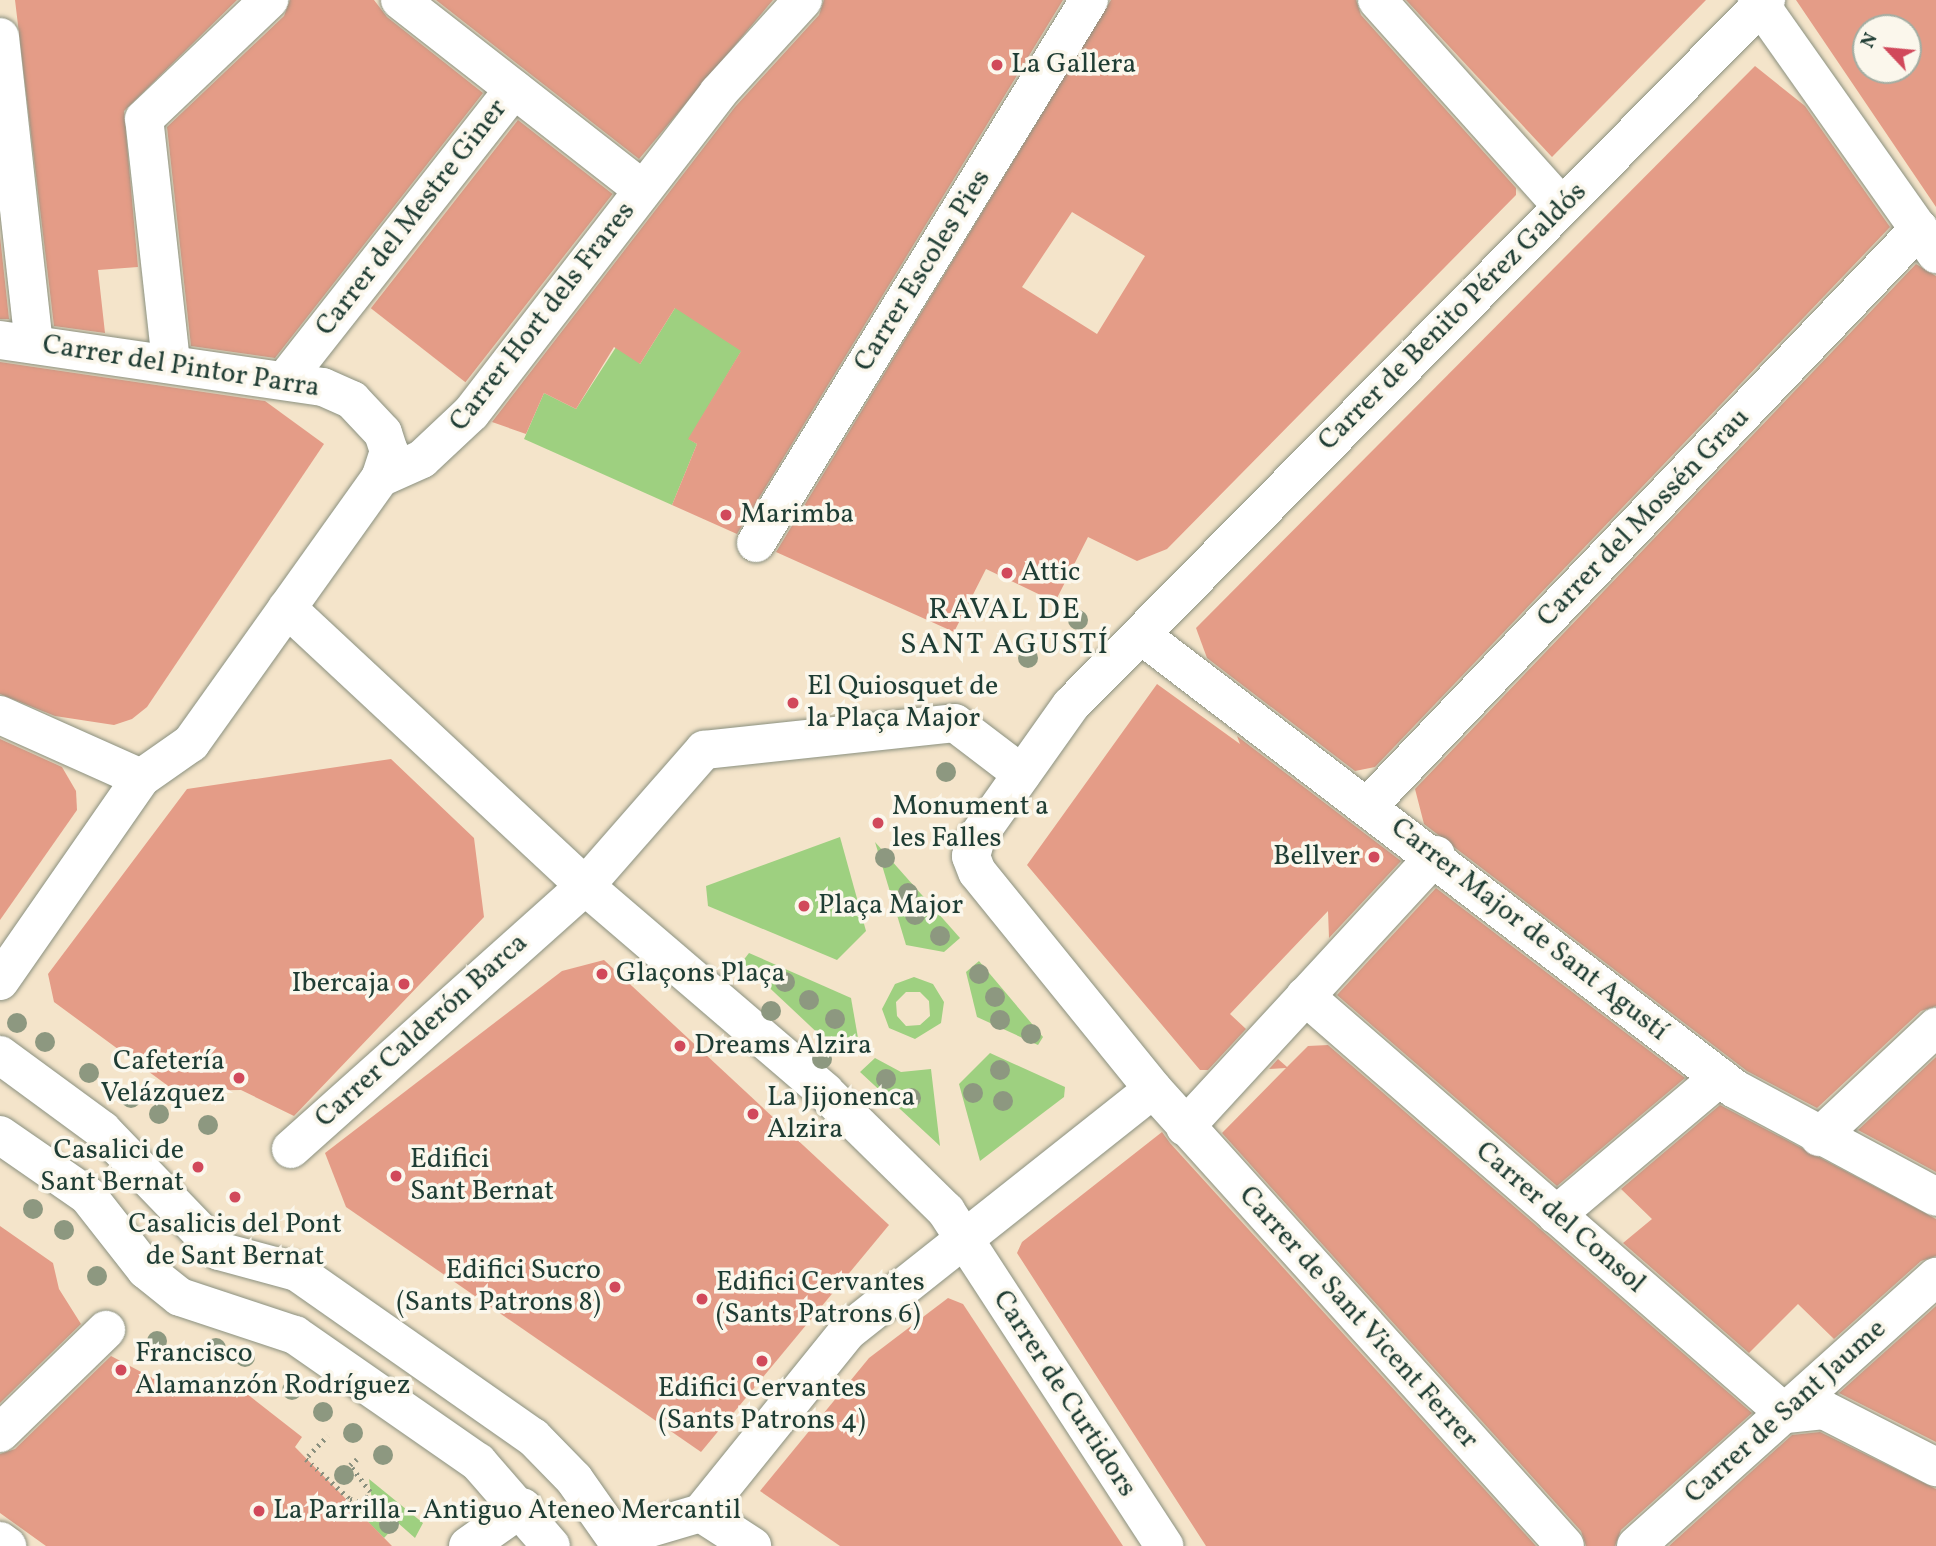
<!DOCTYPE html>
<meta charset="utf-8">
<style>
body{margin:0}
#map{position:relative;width:1936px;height:1546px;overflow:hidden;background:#f4e4ca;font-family:Vollkorn,serif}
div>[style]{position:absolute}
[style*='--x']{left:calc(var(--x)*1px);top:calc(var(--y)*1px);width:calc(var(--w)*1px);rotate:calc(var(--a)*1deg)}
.green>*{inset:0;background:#9ed080}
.building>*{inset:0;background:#e49c87;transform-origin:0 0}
.path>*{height:4.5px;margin-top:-2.25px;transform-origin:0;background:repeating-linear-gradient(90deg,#8a907f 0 2px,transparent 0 7px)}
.roads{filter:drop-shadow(0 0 2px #8a907f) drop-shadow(0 0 2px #8a907f)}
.minor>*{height:38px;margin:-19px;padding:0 19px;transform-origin:19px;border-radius:19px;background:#fff}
.trees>*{width:20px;height:20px;margin:-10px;border-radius:50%;background:#8d9880}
.dots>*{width:19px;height:19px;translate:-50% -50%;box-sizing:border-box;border:4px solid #fbf7ec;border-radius:50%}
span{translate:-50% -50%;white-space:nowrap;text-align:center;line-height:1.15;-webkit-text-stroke:7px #fbf7ec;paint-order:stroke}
.poi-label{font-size:28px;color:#1f3d34}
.left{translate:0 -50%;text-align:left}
.right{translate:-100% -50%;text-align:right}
.street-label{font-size:28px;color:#1f3d34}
.neighbourhood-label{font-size:30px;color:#1f3d34;letter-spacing:2px}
.north{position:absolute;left:1852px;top:14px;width:70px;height:70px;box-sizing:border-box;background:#fbf7ec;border:2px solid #a3ada2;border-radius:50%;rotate:296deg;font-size:19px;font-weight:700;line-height:28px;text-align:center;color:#1f3d34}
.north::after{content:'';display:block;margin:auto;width:24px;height:32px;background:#d1495b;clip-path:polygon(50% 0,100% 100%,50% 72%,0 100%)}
</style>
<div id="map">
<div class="green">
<div style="clip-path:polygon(675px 308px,765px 311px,689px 439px,697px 444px,672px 505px,524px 439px,544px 393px,576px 409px,620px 341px,640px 364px)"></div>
<div style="clip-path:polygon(840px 837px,866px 931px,837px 960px,708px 906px,706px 886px)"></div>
<div style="clip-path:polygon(875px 842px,960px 938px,944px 952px,906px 945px)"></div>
<div style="clip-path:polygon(749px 953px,851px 998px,858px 1038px,841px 1055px,742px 962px)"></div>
<div style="clip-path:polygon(979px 961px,1043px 1037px,1038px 1045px,977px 1017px,966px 972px)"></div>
<div style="clip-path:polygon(evenodd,914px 977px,933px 984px,944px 1002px,941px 1023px,915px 1039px,889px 1028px,882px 1009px,895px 984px,914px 977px,920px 992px,929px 1001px,930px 1016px,920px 1025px,906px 1026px,897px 1016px,896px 1002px,906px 992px,920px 992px)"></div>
<div style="clip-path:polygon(990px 1053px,1065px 1087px,1064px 1097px,980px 1161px,959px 1084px)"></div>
<div style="clip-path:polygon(875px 1058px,901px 1072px,931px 1069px,940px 1146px,860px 1072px)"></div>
<div style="clip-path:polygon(369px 1479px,423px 1523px,415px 1538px,398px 1523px,384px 1538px,350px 1504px,372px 1501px)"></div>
</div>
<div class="building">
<div style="clip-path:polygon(15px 0,237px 0,124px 111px,138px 267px,98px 270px,105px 333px,54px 326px)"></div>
<div style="clip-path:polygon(290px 0,374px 0,387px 17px,483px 93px,275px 358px,191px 346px,167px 127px,284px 16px)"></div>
<div style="clip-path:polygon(436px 0,773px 0,639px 159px)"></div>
<div style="clip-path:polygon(824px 0,1063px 0,737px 534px,672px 505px,697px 444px,688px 439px,741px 351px,675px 308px,640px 364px,614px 347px,576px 409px,544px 393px,526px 434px,492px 422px,735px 107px,819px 15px)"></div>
<div style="clip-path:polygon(evenodd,1111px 0,1356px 0,1361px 15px,1516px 188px,1516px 195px,1167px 549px,1137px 561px,1088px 537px,1055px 602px,986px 569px,954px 632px,776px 552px,1111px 0,1072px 212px,1145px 256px,1097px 334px,1022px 287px,1072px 212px)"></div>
<div style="clip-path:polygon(1406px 0,1706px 0,1552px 157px)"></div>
<div style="clip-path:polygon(evenodd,1796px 0,1936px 0,1936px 207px,1796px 0,1866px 28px,1908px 28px,1908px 70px,1866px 70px,1866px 28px)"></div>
<div style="clip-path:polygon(1755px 66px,1805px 106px,1890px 227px,1375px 767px,1355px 771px,1207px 658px,1196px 628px)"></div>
<div style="left:518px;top:120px;width:120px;height:239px;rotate:38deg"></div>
<div style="clip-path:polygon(0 236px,9px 319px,0 319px)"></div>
<div style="clip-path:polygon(1916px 264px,1936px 276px,1936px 1006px,1921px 1011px,1817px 1108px,1747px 1071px,1424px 824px,1415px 789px)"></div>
<div style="clip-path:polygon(0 362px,265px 401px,324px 444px,147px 707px,132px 719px,114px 725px,55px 716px,0 694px)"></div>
<div style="clip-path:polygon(1157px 684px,1240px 744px,1237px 736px,1401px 861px,1329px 938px,1328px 911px,1230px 1014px,1246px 1029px,1208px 1070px,1200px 1070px,1027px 865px)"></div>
<div style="clip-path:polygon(0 739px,62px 767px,76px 791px,77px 810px,0 920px)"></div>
<div style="clip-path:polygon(391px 759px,474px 838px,484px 917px,294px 1116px,241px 1090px,175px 1091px,54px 1002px,48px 974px,187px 789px)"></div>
<div style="clip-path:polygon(1436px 888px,1685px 1078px,1557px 1186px,1337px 995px)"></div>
<div style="clip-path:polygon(604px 960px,889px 1225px,701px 1452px,346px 1207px,325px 1153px,562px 971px)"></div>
<div style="clip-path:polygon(1328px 1045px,1752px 1413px,1621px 1530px,1615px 1546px,1586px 1546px,1581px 1531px,1222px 1133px,1286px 1068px,1269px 1069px,1278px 1059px,1287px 1067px,1308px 1046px)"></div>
<div style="clip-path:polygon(1936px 1057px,1936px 1172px,1858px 1130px)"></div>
<div style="clip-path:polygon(1720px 1105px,1936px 1219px,1936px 1256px,1921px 1261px,1834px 1339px,1798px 1304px,1749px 1353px,1623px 1243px,1652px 1219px,1621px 1189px)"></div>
<div style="clip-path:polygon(1162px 1132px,1170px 1143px,1536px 1546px,1206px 1546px,1017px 1253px,1022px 1242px)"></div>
<div style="clip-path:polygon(0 1226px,53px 1263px,59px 1289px,81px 1324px,0 1403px)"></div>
<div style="clip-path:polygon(948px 1298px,963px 1304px,1123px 1546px,840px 1546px,760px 1491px,869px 1358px)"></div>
<div style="clip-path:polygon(1936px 1306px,1936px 1442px,1839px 1393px)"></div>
<div style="clip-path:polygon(111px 1356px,162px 1383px,208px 1386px,228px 1379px,302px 1437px,295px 1447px,392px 1546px,46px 1546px,0 1513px,0 1454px,15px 1449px)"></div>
<div style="clip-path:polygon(1820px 1432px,1936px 1489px,1936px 1546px,1669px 1546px,1792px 1435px)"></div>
</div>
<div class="path">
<div style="--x:308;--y:1456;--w:28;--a:-46"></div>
<div style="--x:306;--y:1459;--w:59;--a:42.3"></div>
<div style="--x:350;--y:1499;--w:14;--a:17"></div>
<div style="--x:363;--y:1503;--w:13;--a:-58"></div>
<div style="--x:370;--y:1492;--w:34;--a:-127"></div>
<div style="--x:350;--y:1465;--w:9;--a:-41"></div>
</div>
<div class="roads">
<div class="minor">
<div style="--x:400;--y:0;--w:308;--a:38"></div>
<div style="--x:1377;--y:0;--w:277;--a:48.1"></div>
<div style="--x:1757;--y:0;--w:311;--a:54.8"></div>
<div style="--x:0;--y:37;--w:309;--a:83.7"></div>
<div style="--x:0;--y:340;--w:326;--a:8.3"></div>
<div style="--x:323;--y:387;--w:32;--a:24"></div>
<div style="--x:352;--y:400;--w:45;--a:46.8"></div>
<div style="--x:383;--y:433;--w:19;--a:72"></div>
<div style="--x:389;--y:451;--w:28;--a:108"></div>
<div style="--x:171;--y:362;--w:244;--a:-96.3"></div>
<div style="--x:144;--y:119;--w:173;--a:-43.6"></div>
<div style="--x:285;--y:380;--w:370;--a:-51.8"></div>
<div style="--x:756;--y:543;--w:637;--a:-58.48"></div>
<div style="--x:287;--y:608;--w:408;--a:43"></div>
<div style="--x:585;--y:886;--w:316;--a:40.6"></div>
<div style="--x:825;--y:1092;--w:170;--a:44.5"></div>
<div style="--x:946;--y:1211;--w:400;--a:56.9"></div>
<div style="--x:1141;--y:635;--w:748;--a:37.39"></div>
<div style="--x:1735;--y:1089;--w:228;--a:28.2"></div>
<div style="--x:0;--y:715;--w:154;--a:24.1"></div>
<div style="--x:1368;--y:806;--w:798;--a:-46.32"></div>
<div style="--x:0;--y:981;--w:247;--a:-55.2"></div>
<div style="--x:141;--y:778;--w:61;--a:-35"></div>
<div style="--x:191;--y:743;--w:325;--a:-54.5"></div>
<div style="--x:380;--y:478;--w:46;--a:-24.3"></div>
<div style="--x:422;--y:459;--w:67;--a:-43.2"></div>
<div style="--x:471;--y:413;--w:404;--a:-52.3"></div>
<div style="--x:718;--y:93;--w:126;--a:-47.6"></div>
<div style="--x:1305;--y:996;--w:637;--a:40.99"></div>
<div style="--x:1786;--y:1414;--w:38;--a:-6"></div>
<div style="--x:1824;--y:1410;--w:126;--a:27"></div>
<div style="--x:0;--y:1055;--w:127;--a:36.3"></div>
<div style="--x:102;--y:1130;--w:168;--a:46"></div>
<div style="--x:219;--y:1251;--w:81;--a:15.1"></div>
<div style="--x:297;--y:1272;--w:288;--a:35"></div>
<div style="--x:533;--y:1437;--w:59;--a:45.7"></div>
<div style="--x:574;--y:1479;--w:82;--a:55"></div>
<div style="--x:1153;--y:1089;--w:615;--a:47.96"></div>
<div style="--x:1185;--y:1127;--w:370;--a:-47.3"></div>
<div style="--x:0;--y:1135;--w:107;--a:34.7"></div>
<div style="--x:88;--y:1196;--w:94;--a:51.9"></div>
<div style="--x:146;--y:1270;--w:43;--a:38.5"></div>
<div style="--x:180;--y:1297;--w:121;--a:18.3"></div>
<div style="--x:295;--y:1335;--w:223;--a:34.8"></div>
<div style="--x:478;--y:1462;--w:111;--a:49"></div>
<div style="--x:1819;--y:1137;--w:161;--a:-43.2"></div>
<div style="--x:291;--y:1149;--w:394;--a:-41.8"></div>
<div style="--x:585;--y:886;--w:181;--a:-48.8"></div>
<div style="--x:704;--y:750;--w:252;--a:-6.1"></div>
<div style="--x:955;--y:723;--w:84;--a:37.3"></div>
<div style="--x:1556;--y:1215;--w:214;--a:-40.1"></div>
<div style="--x:0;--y:1433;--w:148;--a:-44.2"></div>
<div style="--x:701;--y:1513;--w:234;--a:-51.1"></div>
<div style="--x:848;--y:1331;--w:389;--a:-38.4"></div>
<div style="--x:1153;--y:1089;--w:279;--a:-129"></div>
<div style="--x:977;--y:872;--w:17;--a:-111"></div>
<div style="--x:971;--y:856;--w:18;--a:-74"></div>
<div style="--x:976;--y:839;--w:164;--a:-54.7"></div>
<div style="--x:1071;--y:705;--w:990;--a:-45.41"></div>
<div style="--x:701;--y:1513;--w:61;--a:32.9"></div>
<div style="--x:616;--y:1538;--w:89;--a:-16.4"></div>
<div style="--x:0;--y:1541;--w:9;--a:36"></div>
<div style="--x:468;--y:1546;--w:67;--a:-35.3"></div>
<div style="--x:1636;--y:1546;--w:403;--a:-41.9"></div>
</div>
</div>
<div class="trees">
<div style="left:1078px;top:620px"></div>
<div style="left:1028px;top:658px"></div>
<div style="left:946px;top:772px"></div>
<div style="left:885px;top:858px"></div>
<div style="left:908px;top:893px"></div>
<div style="left:915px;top:915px"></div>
<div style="left:940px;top:936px"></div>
<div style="left:979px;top:974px"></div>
<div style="left:785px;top:982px"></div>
<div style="left:995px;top:997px"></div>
<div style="left:809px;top:1000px"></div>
<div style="left:771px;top:1011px"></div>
<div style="left:835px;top:1019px"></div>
<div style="left:1000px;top:1020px"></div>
<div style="left:17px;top:1023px"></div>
<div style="left:1031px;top:1034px"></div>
<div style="left:45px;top:1042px"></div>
<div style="left:822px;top:1059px"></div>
<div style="left:1000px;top:1070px"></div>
<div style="left:89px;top:1073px"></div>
<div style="left:886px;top:1079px"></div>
<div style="left:973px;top:1093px"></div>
<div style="left:131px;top:1098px"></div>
<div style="left:911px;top:1098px"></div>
<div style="left:1003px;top:1101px"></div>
<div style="left:159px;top:1114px"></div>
<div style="left:208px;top:1125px"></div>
<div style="left:33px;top:1209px"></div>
<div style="left:64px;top:1230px"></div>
<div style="left:97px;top:1276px"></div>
<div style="left:157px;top:1341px"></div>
<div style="left:216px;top:1348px"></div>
<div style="left:245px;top:1357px"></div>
<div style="left:292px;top:1390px"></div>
<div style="left:323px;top:1412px"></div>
<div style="left:353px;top:1433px"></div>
<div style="left:383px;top:1455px"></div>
<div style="left:344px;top:1475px"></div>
<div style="left:373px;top:1510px"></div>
<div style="left:389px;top:1524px"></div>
</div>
<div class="dots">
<div style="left:997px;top:65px;background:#d1495b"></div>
<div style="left:726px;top:515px;background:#d1495b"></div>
<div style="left:1007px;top:573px;background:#d1495b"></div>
<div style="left:793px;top:703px;background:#d1495b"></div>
<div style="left:878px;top:823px;background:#d1495b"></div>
<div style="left:1374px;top:857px;background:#d1495b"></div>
<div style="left:804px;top:906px;background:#d1495b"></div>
<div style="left:602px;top:974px;background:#d1495b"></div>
<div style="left:404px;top:984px;background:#d1495b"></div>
<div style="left:680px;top:1046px;background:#d1495b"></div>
<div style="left:239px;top:1078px;background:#d1495b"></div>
<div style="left:753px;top:1114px;background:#d1495b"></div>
<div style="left:198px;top:1167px;background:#d1495b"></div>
<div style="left:396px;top:1176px;background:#d1495b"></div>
<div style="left:235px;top:1197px;background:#d1495b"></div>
<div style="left:615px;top:1287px;background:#d1495b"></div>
<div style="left:702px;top:1299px;background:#d1495b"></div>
<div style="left:762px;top:1361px;background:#d1495b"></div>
<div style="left:121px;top:1370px;background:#d1495b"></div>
<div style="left:259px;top:1511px;background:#d1495b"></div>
</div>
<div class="poi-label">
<span class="left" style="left:1011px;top:65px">La Gallera</span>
<span class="left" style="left:740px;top:515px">Marimba</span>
<span class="left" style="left:1021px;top:573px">Attic</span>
<span class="left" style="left:807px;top:703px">El Quiosquet de<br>la Plaça Major</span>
<span class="left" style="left:892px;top:823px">Monument a<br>les Falles</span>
<span class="right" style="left:1360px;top:857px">Bellver</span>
<span class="left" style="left:818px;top:906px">Plaça Major</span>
<span class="left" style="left:616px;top:974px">Glaçons Plaça</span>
<span class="right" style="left:390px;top:984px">Ibercaja</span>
<span class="left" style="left:694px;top:1046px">Dreams Alzira</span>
<span class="right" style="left:225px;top:1078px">Cafetería<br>Velázquez</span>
<span class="left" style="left:767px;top:1114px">La Jijonenca<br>Alzira</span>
<span class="right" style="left:184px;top:1167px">Casalici de<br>Sant Bernat</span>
<span class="left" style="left:410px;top:1176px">Edifici<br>Sant Bernat</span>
<span style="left:235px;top:1241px">Casalicis del Pont<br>de Sant Bernat</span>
<span class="right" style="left:601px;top:1287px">Edifici Sucro<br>(Sants Patrons 8)</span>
<span class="left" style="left:716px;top:1299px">Edifici Cervantes<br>(Sants Patrons 6)</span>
<span class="left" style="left:135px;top:1370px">Francisco<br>Alamanzón Rodríguez</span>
<span style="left:762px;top:1405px">Edifici Cervantes<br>(Sants Patrons 4)</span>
<span class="left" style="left:273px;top:1511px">La Parrilla - Antiguo Ateneo Mercantil</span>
</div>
<div class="street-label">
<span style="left:412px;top:218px;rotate:-52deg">Carrer del Mestre Giner</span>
<span style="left:923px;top:271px;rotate:-58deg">Carrer Escoles Pies</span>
<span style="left:543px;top:317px;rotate:-52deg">Carrer Hort dels Frares</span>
<span style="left:1453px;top:317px;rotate:-45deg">Carrer de Benito Pérez Galdós</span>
<span style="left:181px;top:367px;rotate:9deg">Carrer del Pintor Parra</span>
<span style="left:1644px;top:518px;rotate:-46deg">Carrer del Mossén Grau</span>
<span style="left:1529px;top:930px;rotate:38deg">Carrer Major de Sant Agustí</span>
<span style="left:422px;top:1031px;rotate:-42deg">Carrer Calderón Barca</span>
<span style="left:1560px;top:1218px;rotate:41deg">Carrer del Consol</span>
<span style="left:1358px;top:1318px;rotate:48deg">Carrer de Sant Vicent Ferrer</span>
<span style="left:1064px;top:1394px;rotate:57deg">Carrer de Curtidors</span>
<span style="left:1786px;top:1412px;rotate:-42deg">Carrer de Sant Jaume</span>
</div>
<div class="neighbourhood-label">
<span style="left:1005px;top:627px">RAVAL DE<br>SANT AGUSTÍ</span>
</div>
<div class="north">N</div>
</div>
